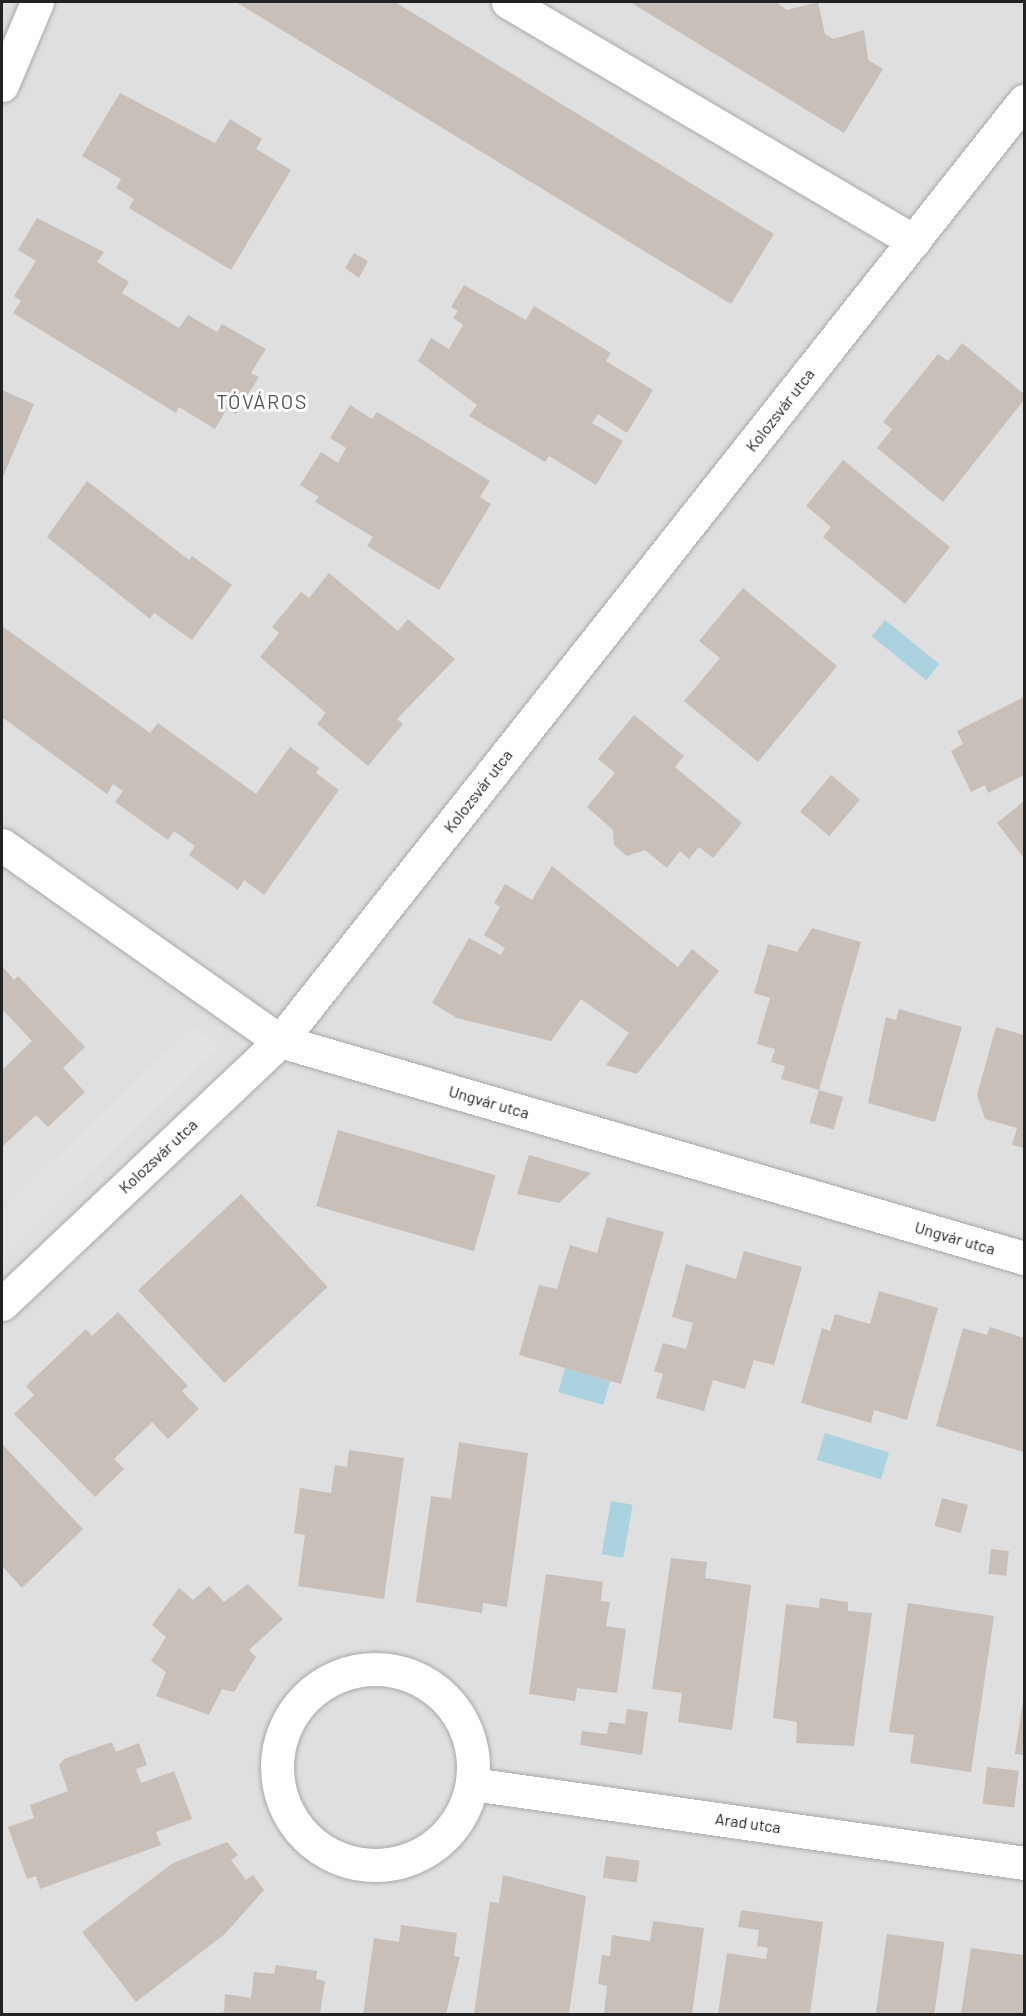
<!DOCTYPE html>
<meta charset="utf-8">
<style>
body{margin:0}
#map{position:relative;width:1026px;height:2016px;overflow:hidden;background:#f2efe9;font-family:Barlow,sans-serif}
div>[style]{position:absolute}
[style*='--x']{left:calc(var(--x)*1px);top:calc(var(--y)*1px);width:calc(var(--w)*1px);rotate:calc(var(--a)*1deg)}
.residential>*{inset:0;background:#e0dfdf;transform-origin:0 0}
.parking>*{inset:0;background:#e2e2e2}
.water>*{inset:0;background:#aad3df;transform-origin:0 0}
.building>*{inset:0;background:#c7bfb8;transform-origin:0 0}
.roads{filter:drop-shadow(0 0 2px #a9a9a9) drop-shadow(0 0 2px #a9a9a9)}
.street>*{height:33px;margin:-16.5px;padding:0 16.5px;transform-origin:16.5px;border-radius:16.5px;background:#fff}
.street>.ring{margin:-16.5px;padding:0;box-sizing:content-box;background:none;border:33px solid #fff;border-radius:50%}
span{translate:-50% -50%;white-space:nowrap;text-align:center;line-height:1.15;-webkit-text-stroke:6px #fff;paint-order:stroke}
.street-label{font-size:16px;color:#222}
.quarter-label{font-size:20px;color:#555;letter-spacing:1.5px}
.frame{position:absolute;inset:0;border:3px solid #222;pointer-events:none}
</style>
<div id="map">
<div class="residential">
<div style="left:2px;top:2px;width:1022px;height:2012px"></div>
</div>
<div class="parking">
<div style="clip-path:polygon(193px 1026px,219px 1047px,2px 1258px,2px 1210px)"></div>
</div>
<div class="water">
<div style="left:885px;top:620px;width:70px;height:21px;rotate:39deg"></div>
<div style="left:565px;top:1368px;width:47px;height:25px;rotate:16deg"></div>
<div style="left:825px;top:1433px;width:67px;height:28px;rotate:17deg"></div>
<div style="left:611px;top:1501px;width:22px;height:54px;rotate:10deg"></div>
</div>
<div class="building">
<div style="clip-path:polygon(236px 2px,395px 2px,774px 234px,731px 304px)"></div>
<div style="clip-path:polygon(630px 2px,776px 2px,787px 10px,818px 2px,825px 34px,833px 39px,864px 30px,868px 60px,883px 69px,844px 133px)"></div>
<div style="clip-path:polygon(120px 93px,215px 143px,230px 119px,262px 139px,256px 149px,291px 170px,231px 270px,129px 208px,134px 199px,116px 188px,121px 179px,82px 156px)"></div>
<div style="clip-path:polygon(37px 218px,104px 252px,97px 262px,129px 282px,122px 293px,179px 328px,188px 315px,217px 332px,222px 324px,266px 349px,251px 373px,259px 377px,236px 414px,227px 409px,215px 429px,179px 407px,176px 413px,13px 313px,21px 301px,14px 296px,36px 261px,18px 250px)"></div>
<div style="clip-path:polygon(354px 253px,368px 261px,359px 278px,345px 268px)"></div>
<div style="clip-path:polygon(464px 285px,526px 320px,534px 306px,611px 353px,606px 361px,653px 390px,627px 433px,598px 414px,592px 423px,623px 441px,596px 485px,549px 456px,545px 462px,469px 416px,477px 405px,418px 361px,431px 338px,449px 349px,463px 325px,453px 318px,458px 311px,451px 307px)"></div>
<div style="clip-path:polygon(962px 343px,1024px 394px,1024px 400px,943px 502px,877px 448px,892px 429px,883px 422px,938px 354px,948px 361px)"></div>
<div style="clip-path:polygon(2px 390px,34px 404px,2px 479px)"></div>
<div style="clip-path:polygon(350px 405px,372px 419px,377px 412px,490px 481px,480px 497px,491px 504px,439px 590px,367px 546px,373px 537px,315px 502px,319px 497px,300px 485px,321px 452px,338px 463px,346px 448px,330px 438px)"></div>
<div style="clip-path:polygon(843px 460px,950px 547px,905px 604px,823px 537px,831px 527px,806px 506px)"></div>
<div style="clip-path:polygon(87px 481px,189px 560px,192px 556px,232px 585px,192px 640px,154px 613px,150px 619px,47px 537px)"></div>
<div style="clip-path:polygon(329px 573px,398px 631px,408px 619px,455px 659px,397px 719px,403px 724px,368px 766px,317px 724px,326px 713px,260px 657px,279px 633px,272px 627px,301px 592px,309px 598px)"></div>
<div style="clip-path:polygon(743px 588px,837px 666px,758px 762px,684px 701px,720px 658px,699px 641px)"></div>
<div style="clip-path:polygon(2px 626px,150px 733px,158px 723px,256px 794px,290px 747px,319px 768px,316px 773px,339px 790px,264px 895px,244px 880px,238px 890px,189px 855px,195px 846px,174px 831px,168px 840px,115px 802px,123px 791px,113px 784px,107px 794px,2px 717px)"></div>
<div style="clip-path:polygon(1024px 697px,1024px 775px,988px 793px,985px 785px,971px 792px,951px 751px,963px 744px,957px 731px)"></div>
<div style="clip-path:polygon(634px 715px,684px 756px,675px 767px,742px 823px,713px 858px,699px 847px,689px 859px,680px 851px,667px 868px,645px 850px,627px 856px,614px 845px,613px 830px,587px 807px,615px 773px,598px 759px)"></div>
<div style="left:831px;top:775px;width:38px;height:48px;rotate:40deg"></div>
<div style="clip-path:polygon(1024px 801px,1024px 858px,997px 823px)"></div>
<div style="clip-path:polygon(552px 866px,678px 967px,692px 949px,719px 971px,637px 1074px,606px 1065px,629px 1033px,581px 999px,551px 1041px,457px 1018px,432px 1003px,469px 938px,501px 955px,505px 948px,484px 935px,500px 907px,494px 903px,505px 884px,532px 900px)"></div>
<div style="clip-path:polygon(812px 928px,861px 942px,819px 1090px,781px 1079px,785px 1066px,771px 1062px,775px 1049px,757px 1044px,770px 998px,754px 993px,768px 944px,797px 952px)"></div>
<div style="clip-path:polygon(2px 966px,14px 980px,18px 976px,85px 1047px,63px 1068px,85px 1092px,48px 1127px,36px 1115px,2px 1147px,2px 1070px,32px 1041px,2px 1009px)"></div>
<div style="clip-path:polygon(899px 1009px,962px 1027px,935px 1122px,868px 1103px,886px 1017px,896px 1020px)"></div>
<div style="clip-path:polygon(996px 1027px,1024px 1035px,1024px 1148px,1012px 1145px,1017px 1128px,985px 1119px,977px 1095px)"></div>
<div style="left:819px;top:1090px;width:25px;height:34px;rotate:16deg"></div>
<div style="left:338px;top:1130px;width:164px;height:79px;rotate:16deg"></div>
<div style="clip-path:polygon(529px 1155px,591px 1173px,559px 1203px,517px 1194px)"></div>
<div style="left:241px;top:1194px;width:127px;height:141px;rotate:47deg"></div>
<div style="clip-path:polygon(607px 1217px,664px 1232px,621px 1384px,519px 1355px,539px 1285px,557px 1289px,570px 1245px,597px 1253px)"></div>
<div style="clip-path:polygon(744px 1251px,802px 1267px,774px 1365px,754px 1360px,745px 1389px,713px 1380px,704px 1411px,656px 1398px,663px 1374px,654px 1371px,663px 1343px,686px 1349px,693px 1323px,672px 1317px,686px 1264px,736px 1279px)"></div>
<div style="clip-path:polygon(879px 1291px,938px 1308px,907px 1420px,874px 1410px,871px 1423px,801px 1403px,822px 1328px,830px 1331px,835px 1314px,870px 1324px)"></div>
<div style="clip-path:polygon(118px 1312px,188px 1386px,182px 1391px,199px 1409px,168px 1439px,152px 1422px,114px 1459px,124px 1469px,95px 1497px,14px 1414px,34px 1395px,26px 1386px,86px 1329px,92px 1336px)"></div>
<div style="clip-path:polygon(990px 1327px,1024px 1338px,1024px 1452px,936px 1426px,963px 1328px,987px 1335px)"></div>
<div style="clip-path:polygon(459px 1442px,528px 1453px,507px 1607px,483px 1603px,482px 1613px,416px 1602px,431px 1496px,451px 1499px)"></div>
<div style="clip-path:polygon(2px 1444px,83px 1529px,22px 1588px,2px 1566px)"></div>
<div style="clip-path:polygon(349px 1450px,404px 1458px,384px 1599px,298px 1586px,305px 1535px,294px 1533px,300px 1488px,331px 1493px,335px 1465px,347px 1467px)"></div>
<div style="left:942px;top:1498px;width:27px;height:29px;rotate:15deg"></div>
<div style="left:991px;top:1549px;width:18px;height:25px;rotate:6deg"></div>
<div style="clip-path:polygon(671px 1558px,707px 1562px,705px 1578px,751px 1585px,732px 1730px,678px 1722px,682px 1693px,652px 1689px)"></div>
<div style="clip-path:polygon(546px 1574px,603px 1582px,601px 1601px,610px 1602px,606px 1626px,626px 1629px,617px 1693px,577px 1688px,575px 1701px,529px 1694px)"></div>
<div style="clip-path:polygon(248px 1584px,283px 1619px,249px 1650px,256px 1657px,234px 1692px,222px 1689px,209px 1715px,156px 1696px,166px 1672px,151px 1661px,166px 1637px,152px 1625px,179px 1588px,193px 1600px,209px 1586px,224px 1602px)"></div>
<div style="clip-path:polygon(820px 1598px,848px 1602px,848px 1611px,872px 1613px,854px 1746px,796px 1743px,797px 1722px,773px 1718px,786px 1604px,819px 1608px)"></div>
<div style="clip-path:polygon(908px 1603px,994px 1616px,971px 1772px,910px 1763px,914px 1735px,889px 1732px)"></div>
<div style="clip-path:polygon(1023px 1700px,1024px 1700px,1024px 1755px,1015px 1754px)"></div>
<div style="clip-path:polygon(627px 1709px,648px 1712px,642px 1755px,580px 1745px,582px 1731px,607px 1734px,609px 1722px,625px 1724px)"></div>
<div style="clip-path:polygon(112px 1742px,116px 1752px,139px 1743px,147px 1765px,136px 1769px,141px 1783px,174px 1771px,192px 1819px,156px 1832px,161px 1845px,40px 1889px,36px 1876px,27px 1879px,8px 1827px,34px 1818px,30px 1805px,68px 1791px,59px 1765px,64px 1759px)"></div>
<div style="left:987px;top:1767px;width:32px;height:37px;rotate:7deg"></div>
<div style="clip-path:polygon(227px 1842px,238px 1855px,231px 1860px,246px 1880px,253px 1875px,264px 1890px,225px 1934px,136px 2002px,82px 1932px,173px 1863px)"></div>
<div style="left:606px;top:1856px;width:34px;height:22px;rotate:8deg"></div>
<div style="clip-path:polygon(503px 1875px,586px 1896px,569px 2014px,474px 2014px,490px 1902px,499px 1903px)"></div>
<div style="clip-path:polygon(741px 1910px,823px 1922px,810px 2014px,718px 2014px,727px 1953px,766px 1959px,768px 1948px,757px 1946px,759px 1930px,738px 1927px)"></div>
<div style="clip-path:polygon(653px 1921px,704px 1928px,692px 2014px,604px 2014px,607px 1986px,598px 1984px,602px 1955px,610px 1956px,612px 1935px,650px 1941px)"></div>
<div style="clip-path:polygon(401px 1925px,457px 1933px,454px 1956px,460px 1957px,446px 2014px,363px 2014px,374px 1938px,399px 1942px)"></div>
<div style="left:887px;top:1934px;width:58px;height:81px;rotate:8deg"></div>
<div style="clip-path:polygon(971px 1948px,1024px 1955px,1024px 2014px,961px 2014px)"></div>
<div style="clip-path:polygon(276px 1965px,317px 1971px,316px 1979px,325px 1981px,320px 2014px,213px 2014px,224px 2012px,225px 1994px,251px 1998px,254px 1972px,274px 1974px)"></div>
</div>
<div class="roads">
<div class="street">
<div style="--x:508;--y:2;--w:471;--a:30.5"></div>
<div style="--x:2;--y:85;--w:90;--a:-67.1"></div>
<div style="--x:2;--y:845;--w:340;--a:35.2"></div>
<div style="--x:280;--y:1041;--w:775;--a:16.26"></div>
<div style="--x:2;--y:1304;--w:383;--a:-43.4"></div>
<div style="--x:280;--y:1041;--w:1199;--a:-51.64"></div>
<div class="ring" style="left:277px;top:1669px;width:163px;height:163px"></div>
<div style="--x:472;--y:1784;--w:558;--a:8.14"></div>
</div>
</div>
<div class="street-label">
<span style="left:780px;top:410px;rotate:-52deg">Kolozsvár utca</span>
<span style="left:478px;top:791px;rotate:-52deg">Kolozsvár utca</span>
<span style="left:489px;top:1102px;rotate:16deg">Ungvár utca</span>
<span style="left:158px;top:1156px;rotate:-43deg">Kolozsvár utca</span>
<span style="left:955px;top:1238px;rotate:16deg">Ungvár utca</span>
<span style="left:748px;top:1823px;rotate:8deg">Arad utca</span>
</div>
<div class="quarter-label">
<span style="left:262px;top:401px">TÓVÁROS</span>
</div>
<div class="frame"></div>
</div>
